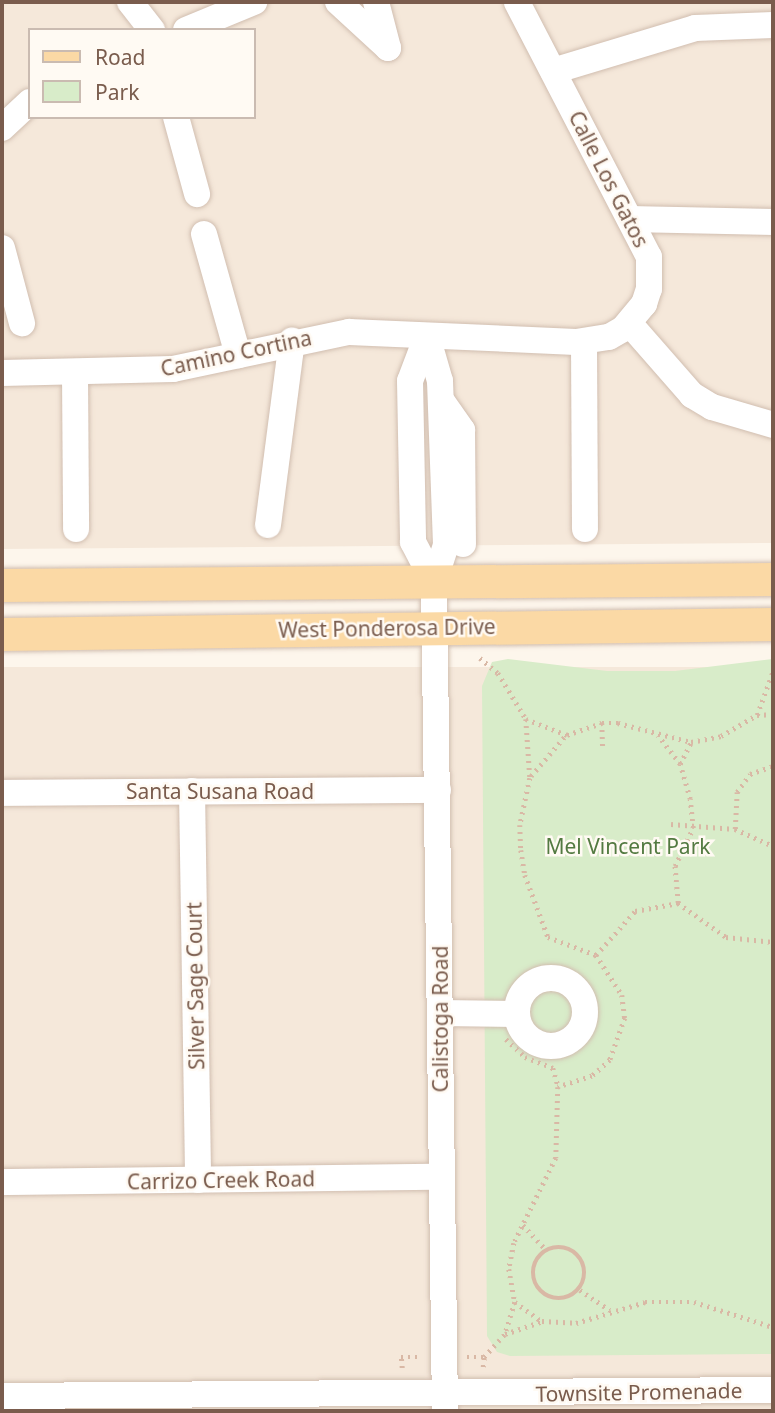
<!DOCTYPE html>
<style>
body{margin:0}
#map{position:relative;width:775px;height:1413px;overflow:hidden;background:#fdf6ec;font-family:"Noto Sans",sans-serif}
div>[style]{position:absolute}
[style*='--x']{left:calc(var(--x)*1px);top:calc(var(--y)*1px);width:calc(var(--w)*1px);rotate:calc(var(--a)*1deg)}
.residential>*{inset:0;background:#f5e8da;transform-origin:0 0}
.green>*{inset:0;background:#d8ecc9}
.path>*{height:4.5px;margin-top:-2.25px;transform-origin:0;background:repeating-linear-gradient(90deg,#d9b8a5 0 2px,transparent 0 7px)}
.path>.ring{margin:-2.25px;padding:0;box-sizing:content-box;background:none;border:4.5px solid #d9b8a5;border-radius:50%}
.roads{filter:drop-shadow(0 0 2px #d1beb0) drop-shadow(0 0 2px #d1beb0)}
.minor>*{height:26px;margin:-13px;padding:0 13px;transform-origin:13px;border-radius:13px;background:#fff}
.minor>.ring{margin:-13px;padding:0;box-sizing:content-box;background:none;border:26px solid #fff;border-radius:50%}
.major>*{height:33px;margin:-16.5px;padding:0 16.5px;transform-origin:16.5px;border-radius:16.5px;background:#fbd9a5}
span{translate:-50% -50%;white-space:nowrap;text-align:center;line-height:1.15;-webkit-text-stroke:5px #fffaf3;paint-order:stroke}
.street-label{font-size:21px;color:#7a5c4d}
.park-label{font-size:21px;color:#537a41}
.frame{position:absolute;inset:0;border:4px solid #7a5c4d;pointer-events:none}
.legend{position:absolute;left:28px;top:28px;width:228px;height:91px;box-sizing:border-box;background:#fffaf3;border:2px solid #cabbb1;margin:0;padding:9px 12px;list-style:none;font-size:21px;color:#7a5c4d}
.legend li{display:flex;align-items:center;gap:14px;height:35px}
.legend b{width:35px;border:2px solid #cabbb1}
</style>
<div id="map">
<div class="residential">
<div style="clip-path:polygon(evenodd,2px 2px,773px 2px,773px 543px,2px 549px,2px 2px,30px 30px,254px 30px,254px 117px,30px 117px,30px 30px)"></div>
<div style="left:773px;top:667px;width:744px;height:771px;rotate:90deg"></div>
</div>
<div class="green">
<div style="clip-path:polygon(508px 659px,607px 671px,675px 671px,773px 659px,773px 1354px,510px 1356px,497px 1352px,487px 1336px,482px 686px,492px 662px)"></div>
</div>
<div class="path">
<div style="--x:480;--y:658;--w:23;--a:40"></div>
<div style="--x:498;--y:673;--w:54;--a:58.7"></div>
<div style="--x:526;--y:719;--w:59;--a:86.1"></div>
<div style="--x:530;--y:778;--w:48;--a:102"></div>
<div style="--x:520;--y:825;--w:25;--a:88"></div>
<div style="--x:521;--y:850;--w:25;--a:81"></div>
<div style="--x:525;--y:875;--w:66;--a:69.6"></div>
<div style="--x:548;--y:937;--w:51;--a:20.6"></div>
<div style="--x:596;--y:955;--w:48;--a:57"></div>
<div style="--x:622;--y:995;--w:23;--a:83"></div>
<div style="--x:625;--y:1018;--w:45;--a:109.7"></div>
<div style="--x:610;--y:1060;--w:24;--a:138"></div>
<div style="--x:592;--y:1076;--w:36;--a:162"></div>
<div style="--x:558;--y:1087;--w:71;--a:91.6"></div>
<div style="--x:556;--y:1158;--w:95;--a:116.3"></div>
<div style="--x:514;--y:1243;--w:26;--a:101"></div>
<div style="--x:509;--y:1269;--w:34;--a:80"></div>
<div style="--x:515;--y:1302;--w:34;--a:107"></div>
<div style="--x:757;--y:715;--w:47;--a:-70"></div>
<div style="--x:526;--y:719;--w:44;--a:21.3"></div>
<div style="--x:567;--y:735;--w:37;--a:-19"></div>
<div style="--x:602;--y:723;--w:16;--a:0"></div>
<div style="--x:618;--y:723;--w:75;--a:14.6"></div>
<div style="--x:691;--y:742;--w:31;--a:-11"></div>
<div style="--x:721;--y:736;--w:42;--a:-30.3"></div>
<div style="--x:757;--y:715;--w:16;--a:-4"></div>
<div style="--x:602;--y:723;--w:23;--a:88"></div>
<div style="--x:680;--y:764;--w:25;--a:-63"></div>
<div style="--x:531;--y:776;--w:54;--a:-49.5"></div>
<div style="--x:671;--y:824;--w:64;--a:4.5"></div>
<div style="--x:735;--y:829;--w:42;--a:24.1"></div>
<div style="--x:735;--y:829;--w:37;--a:-87"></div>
<div style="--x:737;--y:792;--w:22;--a:-54"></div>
<div style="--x:750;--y:774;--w:24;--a:-19"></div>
<div style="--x:678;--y:903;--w:59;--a:35.3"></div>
<div style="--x:726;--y:937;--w:47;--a:6.1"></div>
<div style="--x:596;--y:955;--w:59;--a:-48.4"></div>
<div style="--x:635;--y:911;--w:44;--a:-10.5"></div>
<div style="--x:678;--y:903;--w:37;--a:-95"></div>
<div style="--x:675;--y:866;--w:42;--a:-64.7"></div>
<div style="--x:693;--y:828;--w:29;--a:-96"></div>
<div style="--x:690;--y:799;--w:36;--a:-106"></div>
<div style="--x:680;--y:764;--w:36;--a:-128"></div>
<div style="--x:506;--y:1039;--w:26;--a:43"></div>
<div style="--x:525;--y:1057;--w:30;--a:21"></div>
<div style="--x:553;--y:1068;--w:19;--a:74"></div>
<div style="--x:523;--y:1225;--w:34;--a:47"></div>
<div class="ring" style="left:533px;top:1247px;width:47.5px;height:47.5px"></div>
<div style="--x:580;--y:1290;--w:36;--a:34"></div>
<div style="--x:515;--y:1302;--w:32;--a:36"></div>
<div style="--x:467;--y:1357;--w:17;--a:0"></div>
<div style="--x:483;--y:1367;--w:10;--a:-84"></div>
<div style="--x:484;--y:1357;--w:31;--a:-48"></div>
<div style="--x:505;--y:1334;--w:39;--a:-19"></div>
<div style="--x:542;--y:1321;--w:34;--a:3"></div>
<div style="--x:576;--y:1323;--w:72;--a:-16.9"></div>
<div style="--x:645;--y:1302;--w:49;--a:0"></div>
<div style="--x:694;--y:1302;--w:83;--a:17.6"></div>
<div style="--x:402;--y:1368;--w:11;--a:-95"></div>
<div style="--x:401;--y:1357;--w:19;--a:0"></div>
</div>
<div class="roads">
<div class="minor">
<div style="--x:130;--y:2;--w:36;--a:52"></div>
<div style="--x:338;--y:2;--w:68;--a:42.6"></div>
<div style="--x:388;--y:48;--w:48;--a:-104.6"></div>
<div style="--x:186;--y:30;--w:74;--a:-22.4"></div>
<div style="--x:553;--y:71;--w:148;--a:-16.8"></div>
<div style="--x:695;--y:28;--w:78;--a:-2.2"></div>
<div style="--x:176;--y:117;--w:80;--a:74.7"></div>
<div style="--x:2;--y:128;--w:38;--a:-43"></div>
<div style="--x:630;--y:219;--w:143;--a:1.2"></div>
<div style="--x:204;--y:234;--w:126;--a:74.3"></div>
<div style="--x:2;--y:248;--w:78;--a:75.1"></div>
<div style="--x:629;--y:323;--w:96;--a:48.8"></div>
<div style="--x:692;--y:395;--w:23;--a:31"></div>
<div style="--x:712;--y:407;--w:64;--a:16.4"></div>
<div style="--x:427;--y:336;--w:47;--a:73.9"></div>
<div style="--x:440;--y:381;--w:164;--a:87.9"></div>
<div style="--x:446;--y:545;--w:39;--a:108"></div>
<div style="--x:434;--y:582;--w:829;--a:89.24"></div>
<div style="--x:427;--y:336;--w:48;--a:110.7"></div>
<div style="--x:410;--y:381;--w:161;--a:88.9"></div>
<div style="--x:413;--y:542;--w:45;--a:62.3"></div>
<div style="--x:584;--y:342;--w:187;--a:89.7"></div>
<div style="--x:75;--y:372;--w:157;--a:89.6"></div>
<div style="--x:2;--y:373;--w:171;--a:-1.3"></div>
<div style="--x:173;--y:369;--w:180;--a:-11.9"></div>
<div style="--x:349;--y:332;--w:227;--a:2.5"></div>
<div style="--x:576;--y:342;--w:33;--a:-9"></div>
<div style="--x:609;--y:337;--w:16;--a:-30"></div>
<div style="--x:623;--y:329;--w:33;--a:-50"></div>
<div style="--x:644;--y:304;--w:16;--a:-72"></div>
<div style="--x:649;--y:289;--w:32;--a:-90"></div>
<div style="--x:649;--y:257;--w:287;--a:-117.4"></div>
<div style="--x:441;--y:400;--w:37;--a:55"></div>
<div style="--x:462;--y:430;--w:114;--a:89.5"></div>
<div style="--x:268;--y:525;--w:186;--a:-82.6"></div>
<div style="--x:192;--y:791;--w:389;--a:89.1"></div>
<div style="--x:2;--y:793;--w:436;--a:-0.4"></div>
<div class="ring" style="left:517px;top:978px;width:42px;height:42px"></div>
<div style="--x:440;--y:1013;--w:77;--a:0.7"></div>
<div style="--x:2;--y:1182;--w:439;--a:-0.7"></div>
<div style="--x:2;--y:1396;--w:771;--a:-0.45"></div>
</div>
<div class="major">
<div style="--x:2;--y:585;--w:771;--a:-0.45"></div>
<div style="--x:2;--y:634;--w:771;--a:-0.74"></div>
</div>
</div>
<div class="street-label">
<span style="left:609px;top:179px;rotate:63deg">Calle Los Gatos</span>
<span style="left:236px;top:353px;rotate:-12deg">Camino Cortina</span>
<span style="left:387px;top:628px;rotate:-1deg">West Ponderosa Drive</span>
<span style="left:220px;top:791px">Santa Susana Road</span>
<span style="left:195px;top:986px;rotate:-91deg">Silver Sage Court</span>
<span style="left:440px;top:1019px;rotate:-90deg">Calistoga Road</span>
<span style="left:221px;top:1180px;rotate:-1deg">Carrizo Creek Road</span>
<span style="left:639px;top:1392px;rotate:-1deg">Townsite Promenade</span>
</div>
<div class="park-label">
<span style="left:628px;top:846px">Mel Vincent Park</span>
</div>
<div class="frame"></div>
<ul class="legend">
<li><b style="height:9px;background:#fbd9a5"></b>Road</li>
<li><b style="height:19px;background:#d8ecc9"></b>Park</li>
</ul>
</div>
